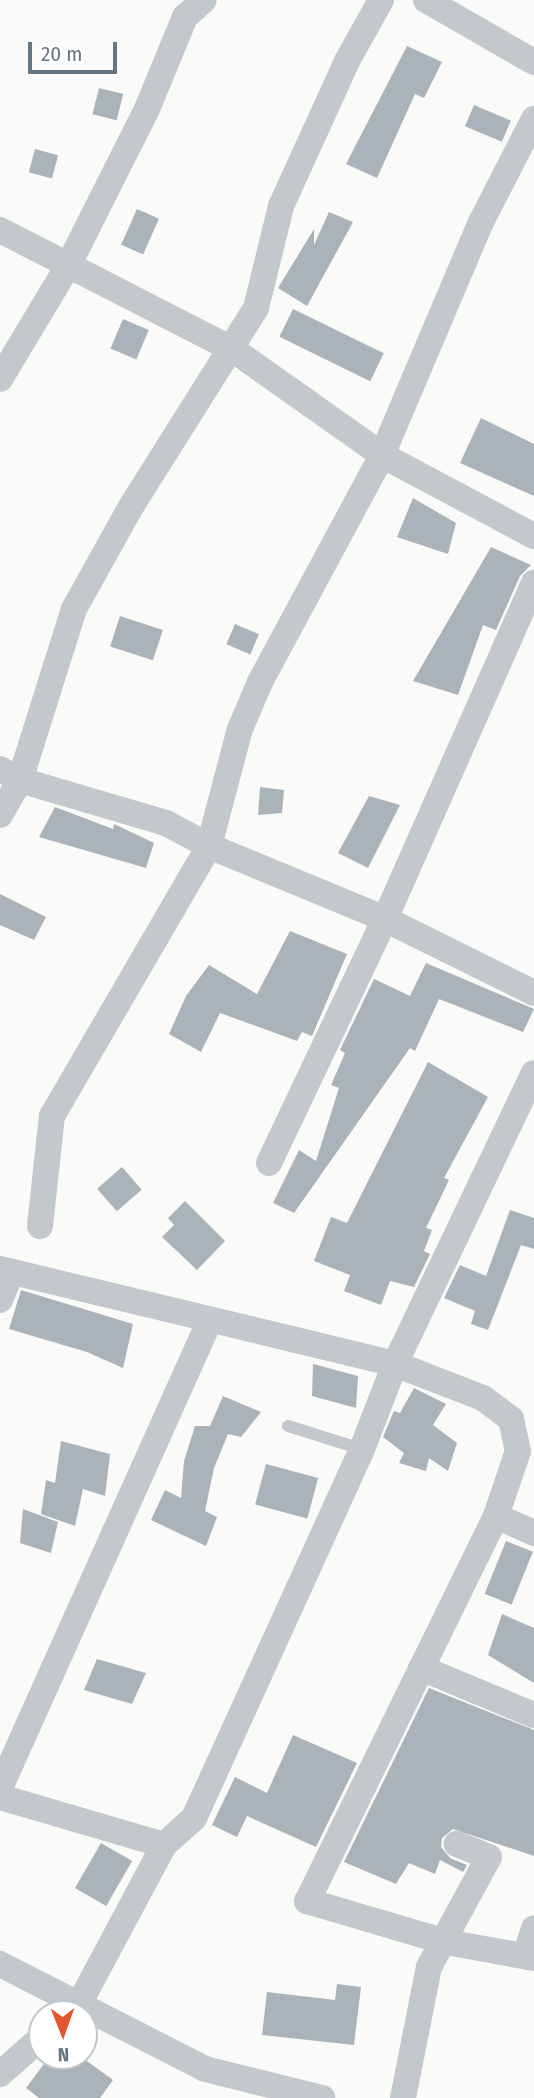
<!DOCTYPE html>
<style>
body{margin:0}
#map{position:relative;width:534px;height:2098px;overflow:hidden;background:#fafaf8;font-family:"Fira Sans Condensed",sans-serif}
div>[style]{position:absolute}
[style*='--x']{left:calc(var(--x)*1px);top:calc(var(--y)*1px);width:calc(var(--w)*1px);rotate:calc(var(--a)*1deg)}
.building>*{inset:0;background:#aab3b9;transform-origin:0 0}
.lane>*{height:12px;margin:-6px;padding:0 6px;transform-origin:6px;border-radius:6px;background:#c3c8cc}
.street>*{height:26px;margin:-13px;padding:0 13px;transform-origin:13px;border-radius:13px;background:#c3c8cc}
span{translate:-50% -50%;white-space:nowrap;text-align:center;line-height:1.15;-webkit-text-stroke:7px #fff;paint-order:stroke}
.north{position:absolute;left:28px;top:2000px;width:70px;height:70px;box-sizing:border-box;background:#fff;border:2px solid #c1c8cd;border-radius:50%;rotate:179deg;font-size:19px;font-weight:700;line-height:28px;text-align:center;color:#657683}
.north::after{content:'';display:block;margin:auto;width:24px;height:32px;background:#e4572e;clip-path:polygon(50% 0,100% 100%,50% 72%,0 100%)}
.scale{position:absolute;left:28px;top:42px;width:89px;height:32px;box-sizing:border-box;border:4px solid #657683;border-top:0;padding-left:9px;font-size:21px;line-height:24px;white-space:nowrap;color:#657683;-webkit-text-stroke:5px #fff;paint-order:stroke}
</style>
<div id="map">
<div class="building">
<div style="clip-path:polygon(407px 46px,442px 62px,424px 98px,415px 94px,377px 178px,346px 164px)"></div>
<div style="left:99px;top:88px;width:25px;height:27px;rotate:14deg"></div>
<div style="left:474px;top:105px;width:40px;height:23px;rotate:23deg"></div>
<div style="left:35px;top:149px;width:24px;height:24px;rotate:15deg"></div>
<div style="left:137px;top:209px;width:24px;height:39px;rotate:24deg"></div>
<div style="clip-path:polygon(329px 212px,353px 222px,307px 306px,278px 288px,314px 229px,314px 245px)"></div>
<div style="left:293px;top:309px;width:101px;height:31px;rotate:26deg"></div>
<div style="left:123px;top:319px;width:28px;height:32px;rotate:23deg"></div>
<div style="clip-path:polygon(481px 418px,534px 444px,534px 496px,460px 463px)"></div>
<div style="clip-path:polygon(413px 498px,456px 523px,448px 554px,397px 537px)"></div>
<div style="clip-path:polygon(491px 547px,531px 565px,520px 576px,496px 630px,483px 625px,458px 695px,413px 681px)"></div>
<div style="left:120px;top:616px;width:45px;height:32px;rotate:18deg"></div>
<div style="left:235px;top:624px;width:26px;height:22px;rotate:23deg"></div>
<div style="clip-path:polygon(260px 787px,284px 790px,282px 813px,258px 815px)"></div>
<div style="clip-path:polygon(369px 796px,400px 805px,368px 868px,338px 853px)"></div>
<div style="clip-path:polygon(55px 807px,113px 829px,114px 824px,154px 843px,146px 868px,39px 837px)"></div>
<div style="clip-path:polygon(0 894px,46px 917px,34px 940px,0 925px)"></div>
<div style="clip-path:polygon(290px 931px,347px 954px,312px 1036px,302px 1032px,297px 1041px,220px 1013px,201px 1052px,169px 1034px,186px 996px,209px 965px,257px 994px)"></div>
<div style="clip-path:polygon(426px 963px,534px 1009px,523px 1032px,439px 999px,415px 1051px,410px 1048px,294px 1213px,273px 1203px,299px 1150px,316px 1161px,339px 1088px,331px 1085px,345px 1053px,340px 1050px,374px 979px,410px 996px)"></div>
<div style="clip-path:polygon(428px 1062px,488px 1097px,444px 1178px,449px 1180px,426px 1228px,432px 1230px,424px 1251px,430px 1254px,414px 1287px,390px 1281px,381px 1305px,344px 1291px,350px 1275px,314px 1261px,331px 1217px,347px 1223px)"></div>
<div style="left:122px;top:1167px;width:30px;height:33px;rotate:49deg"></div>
<div style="clip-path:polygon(185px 1201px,225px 1241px,197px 1270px,162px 1237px,174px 1225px,168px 1218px)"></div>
<div style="clip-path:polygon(510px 1210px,534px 1218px,534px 1249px,521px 1245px,488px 1330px,471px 1324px,475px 1311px,444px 1298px,460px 1265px,486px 1276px)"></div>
<div style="clip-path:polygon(21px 1290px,133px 1324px,123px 1368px,87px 1352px,9px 1329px)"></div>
<div style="clip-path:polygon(313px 1364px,358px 1376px,356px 1408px,312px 1396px)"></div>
<div style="clip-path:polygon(414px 1388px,446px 1404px,433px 1425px,457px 1443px,448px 1471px,429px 1458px,426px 1471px,399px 1463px,404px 1453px,383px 1437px,394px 1411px,400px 1413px)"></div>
<div style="clip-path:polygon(223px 1396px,261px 1412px,241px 1437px,228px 1434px,214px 1468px,205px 1511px,217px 1517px,206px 1546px,151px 1520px,165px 1490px,181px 1498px,184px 1461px,195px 1426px,210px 1426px)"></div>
<div style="clip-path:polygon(61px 1441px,110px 1454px,105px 1496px,83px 1489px,75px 1526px,41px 1514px,46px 1480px,55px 1483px)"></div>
<div style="left:266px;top:1464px;width:54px;height:42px;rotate:15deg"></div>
<div style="clip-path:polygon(23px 1509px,58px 1522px,51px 1553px,20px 1543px)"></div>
<div style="left:506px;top:1541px;width:29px;height:57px;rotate:22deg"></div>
<div style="clip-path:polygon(502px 1614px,534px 1628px,534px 1683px,488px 1655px)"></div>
<div style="clip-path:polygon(97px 1659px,146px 1673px,132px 1704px,84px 1690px)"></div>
<div style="clip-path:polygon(429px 1688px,534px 1730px,534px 1856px,453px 1829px,442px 1838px,441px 1847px,450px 1858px,467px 1865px,463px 1872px,440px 1860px,435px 1874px,409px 1863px,396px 1884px,344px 1862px)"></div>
<div style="clip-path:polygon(293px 1735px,357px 1763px,316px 1847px,247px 1816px,237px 1837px,212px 1825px,235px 1777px,267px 1793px)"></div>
<div style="left:101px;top:1843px;width:36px;height:52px;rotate:30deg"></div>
<div style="clip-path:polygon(337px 1984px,361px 1987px,354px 2045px,262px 2035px,267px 1992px,335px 2000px)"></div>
<div style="clip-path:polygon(50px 2056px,80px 2056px,113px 2080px,100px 2098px,39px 2098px,26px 2088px)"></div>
</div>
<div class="lane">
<div style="--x:288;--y:1426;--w:77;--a:17.3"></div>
</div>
<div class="street">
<div style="--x:426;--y:0;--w:125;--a:29.9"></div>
<div style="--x:0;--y:230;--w:261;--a:27.2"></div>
<div style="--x:232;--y:349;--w:184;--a:35.2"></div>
<div style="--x:382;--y:455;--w:172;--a:28.1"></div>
<div style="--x:0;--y:379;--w:132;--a:-59"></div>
<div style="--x:68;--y:266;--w:176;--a:-63.3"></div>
<div style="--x:147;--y:109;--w:100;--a:-67.6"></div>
<div style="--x:185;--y:17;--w:25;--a:-42"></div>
<div style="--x:0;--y:769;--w:23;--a:29"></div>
<div style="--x:20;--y:780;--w:152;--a:16.4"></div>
<div style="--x:166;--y:823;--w:49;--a:28.1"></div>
<div style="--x:209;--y:846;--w:191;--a:22.5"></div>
<div style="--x:385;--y:919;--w:166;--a:26.4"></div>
<div style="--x:0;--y:815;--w:40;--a:-60.3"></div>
<div style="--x:20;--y:780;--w:179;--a:-72.5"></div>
<div style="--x:74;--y:609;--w:119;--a:-60.9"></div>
<div style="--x:132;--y:505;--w:233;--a:-57.8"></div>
<div style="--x:256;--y:308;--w:105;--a:-76.2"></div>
<div style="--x:281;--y:206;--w:159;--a:-65.5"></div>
<div style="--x:347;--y:61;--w:70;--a:-60.9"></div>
<div style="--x:269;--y:1163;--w:270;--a:-64.6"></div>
<div style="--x:385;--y:919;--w:368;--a:-66.1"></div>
<div style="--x:40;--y:1226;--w:111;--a:-83.8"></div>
<div style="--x:52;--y:1116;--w:312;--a:-59.8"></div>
<div style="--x:209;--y:846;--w:121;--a:-75.2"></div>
<div style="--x:240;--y:729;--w:51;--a:-66.9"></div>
<div style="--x:260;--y:682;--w:258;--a:-61.7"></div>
<div style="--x:382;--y:455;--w:253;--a:-67"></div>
<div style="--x:481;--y:222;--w:116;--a:-62.8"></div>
<div style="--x:0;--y:1269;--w:406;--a:13.5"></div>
<div style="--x:395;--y:1364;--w:94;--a:21.1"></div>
<div style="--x:483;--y:1398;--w:35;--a:37"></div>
<div style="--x:511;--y:1419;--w:33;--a:78"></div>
<div style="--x:518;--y:1451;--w:69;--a:108.7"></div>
<div style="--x:496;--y:1516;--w:429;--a:116.1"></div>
<div style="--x:307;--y:1901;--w:145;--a:16.4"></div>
<div style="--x:446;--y:1942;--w:89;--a:10.3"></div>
<div style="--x:0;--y:1300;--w:30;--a:-67"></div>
<div style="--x:496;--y:1516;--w:42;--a:24.1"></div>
<div style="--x:421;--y:1668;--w:122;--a:22.6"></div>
<div style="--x:0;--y:1788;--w:511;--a:-65.84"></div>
<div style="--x:0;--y:1797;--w:171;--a:16.3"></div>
<div style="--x:525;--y:1956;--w:29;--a:-72"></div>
<div style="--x:0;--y:1964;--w:230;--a:27.1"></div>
<div style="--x:205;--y:2069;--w:121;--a:13.9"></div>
<div style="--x:68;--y:2014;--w:13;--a:-39"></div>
<div style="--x:78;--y:2006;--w:183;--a:-61.9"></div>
<div style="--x:164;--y:1845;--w:40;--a:-42"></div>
<div style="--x:194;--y:1818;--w:405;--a:-65.5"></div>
<div style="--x:362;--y:1449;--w:91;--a:-68.8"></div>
<div style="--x:395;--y:1364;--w:322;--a:-64.5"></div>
<div style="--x:0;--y:2074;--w:56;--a:-41.4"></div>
<div style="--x:403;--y:2098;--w:134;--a:-78.8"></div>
<div style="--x:429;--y:1967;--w:125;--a:-61.4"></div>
<div style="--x:489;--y:1857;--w:35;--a:-158"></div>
</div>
<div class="north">N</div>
<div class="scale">20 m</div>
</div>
